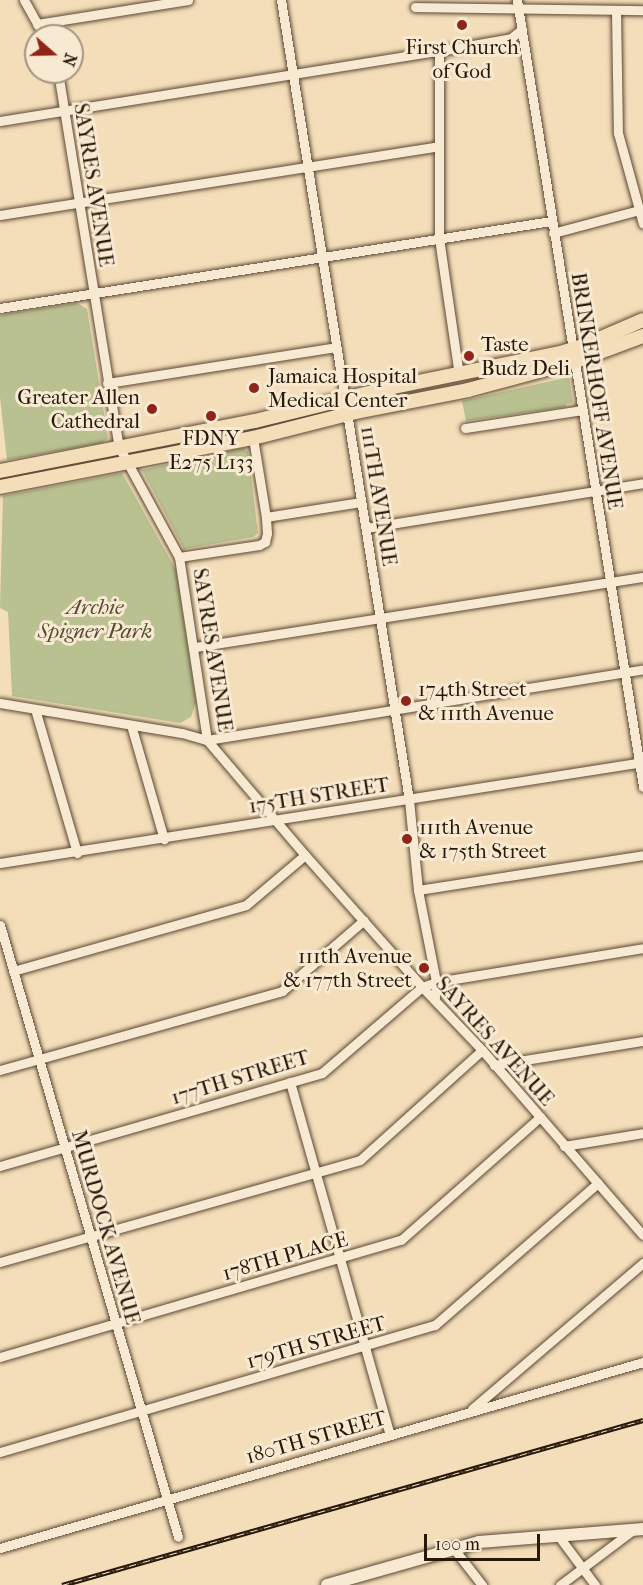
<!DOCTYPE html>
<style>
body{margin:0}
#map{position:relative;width:643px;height:1585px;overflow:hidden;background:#f4ddb9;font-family:"IM FELL French Canon",serif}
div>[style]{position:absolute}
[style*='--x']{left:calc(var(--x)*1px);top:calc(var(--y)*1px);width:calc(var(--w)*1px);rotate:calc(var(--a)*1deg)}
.green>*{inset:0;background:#bac190}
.roads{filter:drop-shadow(0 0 2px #5a4934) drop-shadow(0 0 2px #5a4934)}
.street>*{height:9px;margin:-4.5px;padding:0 4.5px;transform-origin:4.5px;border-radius:4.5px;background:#f8e9d2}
.secondary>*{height:12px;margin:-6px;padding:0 6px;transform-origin:6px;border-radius:6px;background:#f8e9d2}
.primary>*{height:14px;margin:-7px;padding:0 7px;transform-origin:7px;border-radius:7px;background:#f4ddb9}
.rail>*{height:4.5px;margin-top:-2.25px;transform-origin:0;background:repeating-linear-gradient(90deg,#f8e9d2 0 7px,#271808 0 14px);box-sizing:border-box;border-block:2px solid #271808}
.dots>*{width:16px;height:16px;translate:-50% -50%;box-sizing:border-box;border:3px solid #f8e9d2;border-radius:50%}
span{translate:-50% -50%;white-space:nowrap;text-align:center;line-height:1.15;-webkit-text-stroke:6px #f8e9d2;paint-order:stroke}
.poi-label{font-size:21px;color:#271808}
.left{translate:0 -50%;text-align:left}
.right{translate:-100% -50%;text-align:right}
.street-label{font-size:21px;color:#271808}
.park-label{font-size:21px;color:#534b31;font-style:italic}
.north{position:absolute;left:24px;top:24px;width:60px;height:60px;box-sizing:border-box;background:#f8e9d2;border:2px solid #a49581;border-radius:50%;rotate:110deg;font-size:16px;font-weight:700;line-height:24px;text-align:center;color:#271808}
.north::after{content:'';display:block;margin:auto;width:21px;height:27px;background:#8f2418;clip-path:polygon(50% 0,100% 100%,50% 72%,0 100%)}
.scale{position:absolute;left:424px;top:1534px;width:116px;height:27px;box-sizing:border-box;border:3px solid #271808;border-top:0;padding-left:8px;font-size:18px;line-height:21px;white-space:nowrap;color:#271808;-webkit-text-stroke:4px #f8e9d2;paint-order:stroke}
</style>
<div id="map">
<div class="green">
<div style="clip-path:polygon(77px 303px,87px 309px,108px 438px,102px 443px,7px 460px,0 397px,0 315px)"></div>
<div style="clip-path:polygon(569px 377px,573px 403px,566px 404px,566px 407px,466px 421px,462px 401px)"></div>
<div style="clip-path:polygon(244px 448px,248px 452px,258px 533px,253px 537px,184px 549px,142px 470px)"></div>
<div style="clip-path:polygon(122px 473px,176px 570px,196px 702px,191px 717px,180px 723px,12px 696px,8px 612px,0 608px,3px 496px)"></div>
</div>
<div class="roads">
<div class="street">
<div style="--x:24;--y:0;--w:41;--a:60.9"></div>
<div style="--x:281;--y:0;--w:810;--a:80.91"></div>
<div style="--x:409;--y:800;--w:90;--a:84.3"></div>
<div style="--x:418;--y:890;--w:94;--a:78.9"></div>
<div style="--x:436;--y:982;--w:16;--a:94"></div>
<div style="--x:517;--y:0;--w:797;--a:80.9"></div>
<div style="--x:415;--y:7;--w:228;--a:0.8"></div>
<div style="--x:616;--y:10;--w:123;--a:89.1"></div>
<div style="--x:618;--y:133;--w:94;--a:74.6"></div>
<div style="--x:37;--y:24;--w:153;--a:-9"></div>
<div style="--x:439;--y:51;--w:187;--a:90"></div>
<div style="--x:439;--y:238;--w:138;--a:81.7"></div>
<div style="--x:58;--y:72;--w:380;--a:80.8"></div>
<div style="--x:119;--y:447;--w:125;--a:61.4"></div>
<div style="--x:179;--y:557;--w:185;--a:81.3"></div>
<div style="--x:207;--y:740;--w:151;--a:49.6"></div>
<div style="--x:305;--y:855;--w:176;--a:48.4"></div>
<div style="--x:422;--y:987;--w:87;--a:46.4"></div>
<div style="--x:482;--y:1050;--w:245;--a:49"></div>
<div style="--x:0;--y:121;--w:445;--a:-9.1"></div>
<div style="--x:439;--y:51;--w:73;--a:-10.2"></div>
<div style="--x:511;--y:38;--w:14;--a:-39"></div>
<div style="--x:0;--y:215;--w:444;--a:-8.9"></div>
<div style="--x:553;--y:233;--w:93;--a:-14.9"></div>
<div style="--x:0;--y:308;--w:558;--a:-8.97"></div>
<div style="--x:107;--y:383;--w:232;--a:-8.9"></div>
<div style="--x:465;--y:428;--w:119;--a:-8.7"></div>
<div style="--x:253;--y:438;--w:80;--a:80.7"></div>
<div style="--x:366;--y:528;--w:281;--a:-9.2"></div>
<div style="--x:179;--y:557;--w:81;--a:-8.5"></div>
<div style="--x:259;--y:545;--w:7;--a:-27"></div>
<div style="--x:265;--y:542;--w:9;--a:-77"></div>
<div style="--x:267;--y:533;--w:16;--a:-94"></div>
<div style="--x:266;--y:517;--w:96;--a:-9"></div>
<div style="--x:195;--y:647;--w:453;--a:-8.9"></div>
<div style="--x:0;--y:703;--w:184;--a:9.4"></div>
<div style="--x:182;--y:733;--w:26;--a:16"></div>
<div style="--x:207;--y:740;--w:442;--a:-9.2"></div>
<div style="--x:35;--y:709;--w:150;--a:73.7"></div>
<div style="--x:131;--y:725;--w:119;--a:73.9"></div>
<div style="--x:0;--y:863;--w:651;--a:-8.93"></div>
<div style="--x:418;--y:890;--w:228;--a:-8.8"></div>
<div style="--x:0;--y:925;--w:637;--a:73.78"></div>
<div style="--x:13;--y:971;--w:242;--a:-15.8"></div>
<div style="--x:246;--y:905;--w:77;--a:-40.3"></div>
<div style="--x:494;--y:1065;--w:151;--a:-9.2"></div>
<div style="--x:0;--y:1070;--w:293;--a:-15.6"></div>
<div style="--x:282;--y:991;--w:108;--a:-40.9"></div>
<div style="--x:290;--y:1082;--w:367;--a:74.2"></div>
<div style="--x:564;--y:1146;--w:80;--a:-9.3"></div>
<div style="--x:0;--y:1166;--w:335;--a:-16.1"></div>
<div style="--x:322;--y:1073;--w:132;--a:-40.7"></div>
<div style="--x:422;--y:987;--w:15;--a:-20"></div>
<div style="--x:436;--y:982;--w:210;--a:-9.3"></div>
<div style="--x:0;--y:1262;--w:374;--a:-15.8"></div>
<div style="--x:360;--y:1160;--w:164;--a:-42"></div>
<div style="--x:0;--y:1357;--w:418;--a:-16.3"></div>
<div style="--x:401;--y:1240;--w:186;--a:-41.5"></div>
<div style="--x:472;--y:1409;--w:225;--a:-40.5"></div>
<div style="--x:0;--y:1452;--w:453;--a:-16.3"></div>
<div style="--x:435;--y:1325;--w:216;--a:-41.1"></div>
<div style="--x:557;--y:1534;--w:64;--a:53.3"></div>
<div style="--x:0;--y:1548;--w:669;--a:-16.13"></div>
<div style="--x:454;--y:1549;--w:46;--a:52.1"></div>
<div style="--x:560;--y:1585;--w:91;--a:-37"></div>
</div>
<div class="secondary">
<div style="--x:327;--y:1585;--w:158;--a:-15.8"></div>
<div style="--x:479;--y:1542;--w:165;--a:-4.5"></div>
</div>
<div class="primary">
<div style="--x:0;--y:471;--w:260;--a:-11.1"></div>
<div style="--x:255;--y:421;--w:138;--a:-13.8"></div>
<div style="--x:389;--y:388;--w:179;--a:-11.6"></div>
<div style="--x:564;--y:352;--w:20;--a:-18"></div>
<div style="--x:583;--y:346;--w:65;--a:-23.4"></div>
<div style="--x:0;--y:487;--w:258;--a:-11"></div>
<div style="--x:253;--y:438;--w:106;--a:-14.2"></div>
<div style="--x:356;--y:412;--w:114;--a:-11.1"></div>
<div style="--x:468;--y:390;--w:112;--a:-15"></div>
<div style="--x:576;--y:361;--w:72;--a:-20.5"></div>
</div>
</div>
<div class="rail">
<div style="--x:62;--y:1585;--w:604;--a:-15.85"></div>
</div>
<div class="dots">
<div style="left:462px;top:25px;background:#8f2418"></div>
<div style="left:469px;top:356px;background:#8f2418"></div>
<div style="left:254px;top:388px;background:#8f2418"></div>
<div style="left:152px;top:409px;background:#8f2418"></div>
<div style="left:211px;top:416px;background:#8f2418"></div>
<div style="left:406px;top:701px;background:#8f2418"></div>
<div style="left:407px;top:839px;background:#8f2418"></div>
<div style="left:424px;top:968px;background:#8f2418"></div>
</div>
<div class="poi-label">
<span style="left:462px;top:59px">First Church<br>of God</span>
<span class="left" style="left:481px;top:356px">Taste<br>Budz Deli</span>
<span class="left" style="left:268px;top:388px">Jamaica Hospital<br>Medical Center</span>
<span class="right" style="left:140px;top:409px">Greater Allen<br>Cathedral</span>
<span style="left:211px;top:450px">FDNY<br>E275 L133</span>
<span class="left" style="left:418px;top:701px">174th Street<br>&amp; 111th Avenue</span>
<span class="left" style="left:419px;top:839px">111th Avenue<br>&amp; 175th Street</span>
<span class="right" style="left:412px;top:968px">111th Avenue<br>&amp; 177th Street</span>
</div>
<div class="street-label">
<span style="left:94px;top:185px;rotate:81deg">SAYRES AVENUE</span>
<span style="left:597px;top:391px;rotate:81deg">BRINKERHOFF AVENUE</span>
<span style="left:379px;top:496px;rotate:81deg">111TH AVENUE</span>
<span style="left:213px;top:650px;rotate:81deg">SAYRES AVENUE</span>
<span style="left:319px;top:795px;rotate:-9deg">175TH STREET</span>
<span style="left:495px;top:1041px;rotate:48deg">SAYRES AVENUE</span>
<span style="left:240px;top:1077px;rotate:-17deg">177TH STREET</span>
<span style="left:106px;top:1227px;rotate:74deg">MURDOCK AVENUE</span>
<span style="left:285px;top:1256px;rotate:-16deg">178TH PLACE</span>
<span style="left:316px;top:1342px;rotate:-16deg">179TH STREET</span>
<span style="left:316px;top:1437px;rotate:-16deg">180TH STREET</span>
</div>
<div class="park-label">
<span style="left:95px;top:619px">Archie<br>Spigner Park</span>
</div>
<div class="north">N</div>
<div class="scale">100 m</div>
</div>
